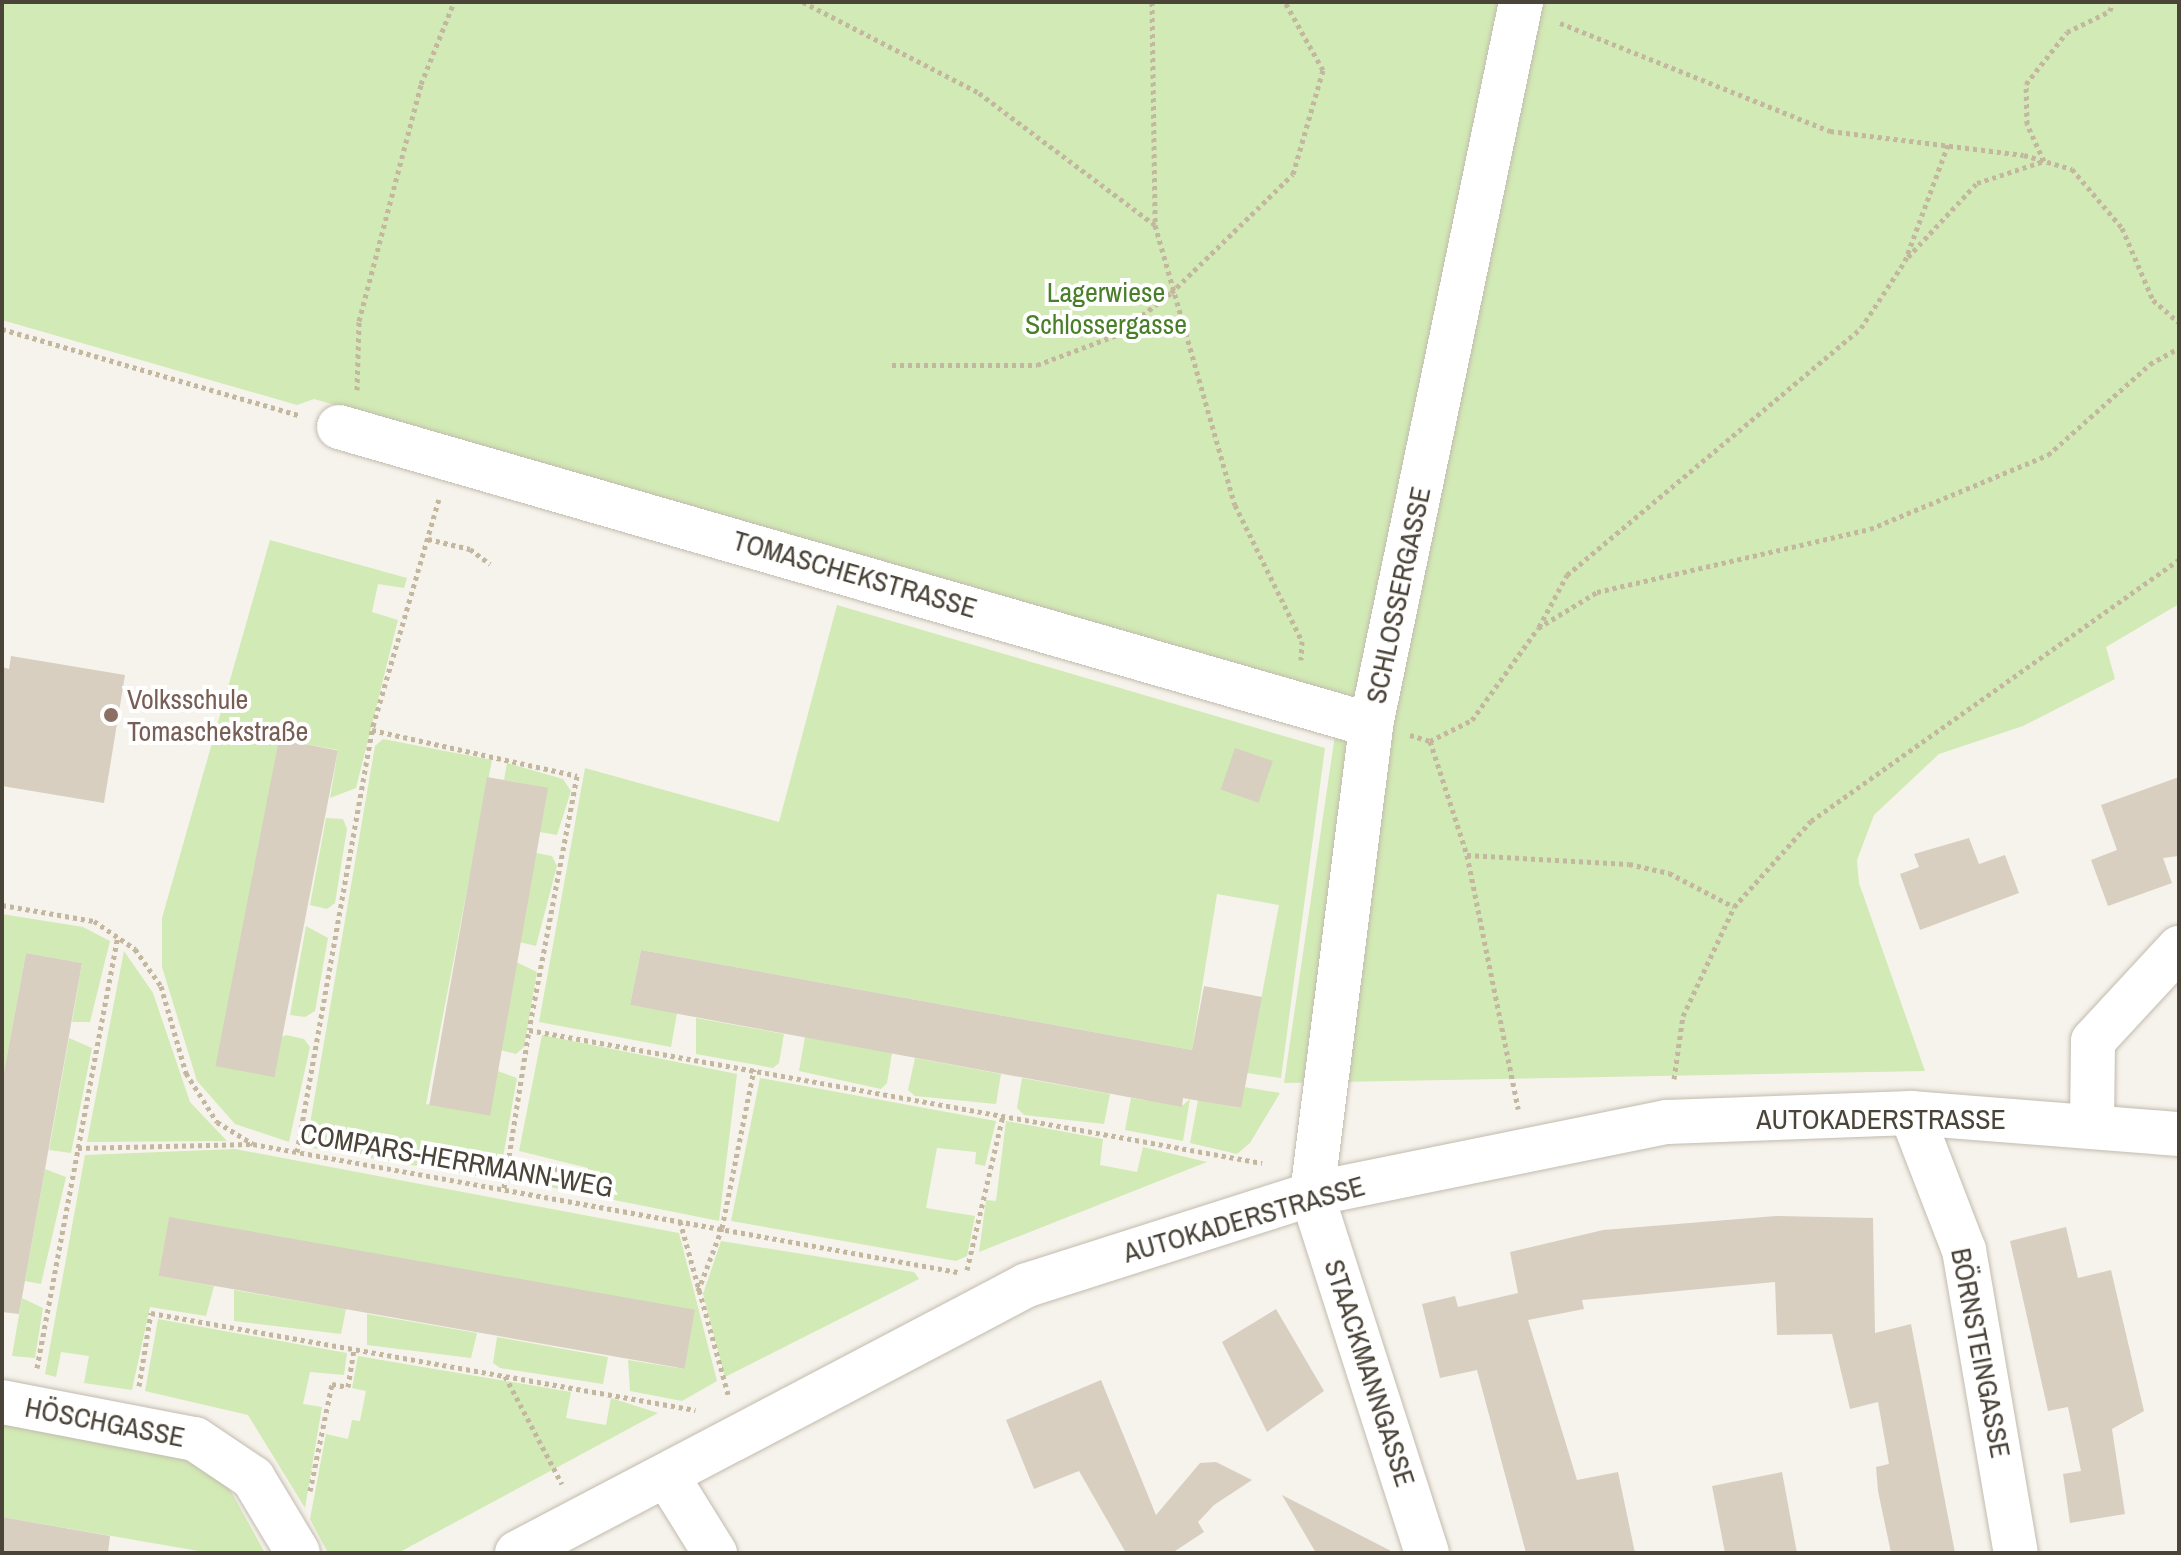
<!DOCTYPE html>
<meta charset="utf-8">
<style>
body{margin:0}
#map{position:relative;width:2181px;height:1555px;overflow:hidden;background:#f6f3ec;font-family:"Archivo Narrow",sans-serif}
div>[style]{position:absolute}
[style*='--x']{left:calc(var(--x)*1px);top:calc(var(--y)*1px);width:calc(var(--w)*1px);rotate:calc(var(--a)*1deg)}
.green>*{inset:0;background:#d2eab5}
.building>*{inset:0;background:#d8cfc1;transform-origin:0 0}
.path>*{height:5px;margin-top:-2.5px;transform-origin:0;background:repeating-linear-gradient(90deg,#c4b79f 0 4px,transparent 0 8px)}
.roads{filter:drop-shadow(0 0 2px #c2bbae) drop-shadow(0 0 2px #c2bbae)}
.minor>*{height:44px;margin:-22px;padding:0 22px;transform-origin:22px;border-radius:22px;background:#fff}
.tertiary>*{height:44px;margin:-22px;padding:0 22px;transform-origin:22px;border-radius:22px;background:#fff}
.dots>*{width:22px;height:22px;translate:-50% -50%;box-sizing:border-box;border:4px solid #fff;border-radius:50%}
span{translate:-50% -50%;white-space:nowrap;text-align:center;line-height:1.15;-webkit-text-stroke:8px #fff;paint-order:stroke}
.park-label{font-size:28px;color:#4a7f2a}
.street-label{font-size:28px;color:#4b4439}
.education-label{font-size:28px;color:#785e54}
.left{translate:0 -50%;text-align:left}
.frame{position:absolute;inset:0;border:4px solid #4b4439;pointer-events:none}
</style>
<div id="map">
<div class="green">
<div style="clip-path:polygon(2px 2px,2179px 2px,2179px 604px,2106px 647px,2115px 679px,2023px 726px,1939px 754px,1874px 815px,1857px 860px,1859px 883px,1925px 1071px,1284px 1083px,1341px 694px,314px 399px,297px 405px,2px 320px)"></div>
<div style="clip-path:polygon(270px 540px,407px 578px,404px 588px,378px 584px,372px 612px,398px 620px,356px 788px,330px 798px,338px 750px,279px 739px,219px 1066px,286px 1035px,304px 1039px,310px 1047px,289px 1142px,235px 1124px,197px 1081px,162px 967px,162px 918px)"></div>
<div style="clip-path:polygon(837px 605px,1325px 748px,1281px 1078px,1247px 1073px,1279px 905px,1217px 894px,1192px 1050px,641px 950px,630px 1005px,677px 1013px,671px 1047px,539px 1022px,585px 768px,779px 822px)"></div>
<div style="clip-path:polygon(383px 739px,492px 760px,426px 1104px,487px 1115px,495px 1070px,517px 1078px,499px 1180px,306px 1147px,375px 746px)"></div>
<div style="clip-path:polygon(507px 763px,563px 779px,571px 791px,557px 835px,540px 832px,547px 788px,504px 780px)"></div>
<div style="clip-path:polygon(326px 818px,343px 819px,347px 829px,335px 903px,327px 909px,310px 905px)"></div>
<div style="clip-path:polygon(536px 853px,552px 856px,557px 866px,536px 946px,519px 942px)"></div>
<div style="clip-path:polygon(2px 914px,83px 927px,110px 941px,90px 1022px,72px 1022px,82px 963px,26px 953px,2px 1083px)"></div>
<div style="clip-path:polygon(306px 926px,328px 938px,315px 1011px,305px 1017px,290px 1015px)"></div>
<div style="clip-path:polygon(124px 951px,153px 993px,190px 1102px,227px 1141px,87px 1142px)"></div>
<div style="clip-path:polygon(516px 962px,537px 972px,524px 1047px,516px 1054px,500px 1050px)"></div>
<div style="clip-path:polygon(696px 1018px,784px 1034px,779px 1063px,773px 1068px,696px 1054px)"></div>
<div style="clip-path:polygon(542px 1035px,737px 1074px,719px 1221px,509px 1179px,513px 1169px,586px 1182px,588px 1168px,519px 1151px)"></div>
<div style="clip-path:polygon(805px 1037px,892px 1053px,887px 1083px,881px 1089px,799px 1071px)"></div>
<div style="clip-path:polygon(69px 1038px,92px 1048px,71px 1153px,49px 1150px)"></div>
<div style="clip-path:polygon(915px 1058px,1001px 1074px,996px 1104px,915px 1096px,908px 1090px)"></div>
<div style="clip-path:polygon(760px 1078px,996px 1121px,985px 1166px,975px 1164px,976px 1152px,937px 1148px,926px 1208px,975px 1216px,967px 1256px,956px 1261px,731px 1221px)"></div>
<div style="clip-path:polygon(1022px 1078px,1110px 1094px,1104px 1124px,1024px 1115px,1017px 1108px)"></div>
<div style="clip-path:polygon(1244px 1087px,1280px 1093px,1250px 1143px,1237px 1154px,1190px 1143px,1198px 1100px,1240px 1108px)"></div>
<div style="clip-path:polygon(1131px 1098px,1182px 1106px,1190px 1099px,1183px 1141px,1125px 1130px)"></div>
<div style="clip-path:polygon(1006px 1121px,1103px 1139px,1100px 1165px,1137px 1172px,1143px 1147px,1207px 1162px,979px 1252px,986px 1200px,996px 1201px)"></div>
<div style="clip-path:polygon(235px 1149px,679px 1233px,717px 1381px,682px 1401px,630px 1391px,628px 1360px,684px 1369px,169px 1218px,159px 1276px,214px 1286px,206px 1316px,150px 1307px,132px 1390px,84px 1383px,89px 1356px,61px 1352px,56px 1377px,45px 1374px,85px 1155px)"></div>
<div style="clip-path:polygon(45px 1169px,66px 1177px,41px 1284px,25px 1281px)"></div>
<div style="clip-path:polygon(721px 1241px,914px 1272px,919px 1279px,725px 1377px,703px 1294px)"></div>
<div style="clip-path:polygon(234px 1290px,346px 1309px,341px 1334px,234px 1321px)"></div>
<div style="clip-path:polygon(22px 1298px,43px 1308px,35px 1358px,12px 1356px)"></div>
<div style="clip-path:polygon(367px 1314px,477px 1333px,471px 1358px,367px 1345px)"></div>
<div style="clip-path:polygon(158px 1319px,347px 1353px,344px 1375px,310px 1372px,303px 1404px,322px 1407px,305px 1508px,248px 1415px,145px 1391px)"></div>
<div style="clip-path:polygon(497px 1337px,608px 1357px,603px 1384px,500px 1368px,493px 1363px)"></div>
<div style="clip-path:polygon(358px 1356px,571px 1392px,566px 1418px,606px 1425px,611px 1398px,658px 1413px,398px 1553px,328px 1553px,310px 1519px,326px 1434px,348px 1439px,352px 1420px,360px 1421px,366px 1391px,352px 1388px)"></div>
<div style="clip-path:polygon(2px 1423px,190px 1458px,228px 1486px,265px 1553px,210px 1553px,2px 1517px)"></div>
</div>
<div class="building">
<div style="clip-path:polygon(11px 656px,125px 675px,104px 803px,2px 786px,2px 667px,9px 669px)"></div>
<div style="left:279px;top:739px;width:60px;height:333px;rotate:11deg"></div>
<div style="left:1235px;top:748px;width:40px;height:44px;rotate:19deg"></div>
<div style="left:487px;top:777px;width:62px;height:333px;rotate:10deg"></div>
<div style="clip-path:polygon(2179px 777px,2179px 856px,2163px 858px,2172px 883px,2108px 906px,2091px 860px,2117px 850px,2101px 805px)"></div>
<div style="clip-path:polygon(1969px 838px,1979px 864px,2005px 855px,2019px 893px,1920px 930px,1900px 874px,1919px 867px,1914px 854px)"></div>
<div style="clip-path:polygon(641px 950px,1192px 1050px,1204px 986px,1262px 997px,1241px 1108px,1183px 1098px,1182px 1107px,630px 1005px)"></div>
<div style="clip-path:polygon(26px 953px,82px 963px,19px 1314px,2px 1312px,2px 1083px)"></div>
<div style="clip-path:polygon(1776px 1216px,1873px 1218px,1875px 1333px,1911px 1324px,1955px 1553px,1891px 1553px,1878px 1491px,1876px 1467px,1889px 1464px,1878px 1402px,1850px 1409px,1832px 1334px,1777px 1335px,1775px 1282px,1582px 1300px,1584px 1309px,1528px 1320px,1577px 1480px,1618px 1472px,1635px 1553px,1526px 1553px,1477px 1370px,1440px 1378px,1422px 1304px,1455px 1296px,1458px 1307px,1518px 1293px,1510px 1252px,1603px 1230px)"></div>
<div style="left:169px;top:1217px;width:534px;height:60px;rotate:10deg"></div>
<div style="clip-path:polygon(2066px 1227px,2078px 1278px,2111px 1270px,2144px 1411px,2112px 1429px,2125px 1514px,2070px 1523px,2063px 1474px,2081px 1471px,2068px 1407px,2048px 1411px,2010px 1241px)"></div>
<div style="clip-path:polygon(1276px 1309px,1324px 1391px,1267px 1432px,1222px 1342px)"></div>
<div style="clip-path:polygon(1101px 1380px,1156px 1515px,1200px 1463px,1216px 1462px,1252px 1480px,1214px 1505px,1198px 1522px,1204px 1532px,1172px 1553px,1126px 1553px,1079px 1471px,1034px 1489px,1006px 1420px)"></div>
<div style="clip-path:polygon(1782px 1472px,1797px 1553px,1725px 1553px,1712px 1486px)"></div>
<div style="clip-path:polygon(1282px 1495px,1395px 1553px,1316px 1553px)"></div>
<div style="clip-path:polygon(2px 1517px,110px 1536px,108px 1553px,2px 1553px)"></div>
</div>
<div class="path">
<div style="--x:803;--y:2;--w:198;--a:27.3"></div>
<div style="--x:979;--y:93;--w:220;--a:36.9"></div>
<div style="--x:1152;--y:2;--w:223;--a:89.2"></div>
<div style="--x:1155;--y:225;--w:291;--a:74.1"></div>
<div style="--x:1235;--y:505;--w:152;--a:63.8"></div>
<div style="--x:1302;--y:641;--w:19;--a:93"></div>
<div style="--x:1560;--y:23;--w:291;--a:21.8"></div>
<div style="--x:1830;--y:131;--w:195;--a:7.1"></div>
<div style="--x:2024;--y:155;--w:50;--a:16.3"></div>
<div style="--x:2072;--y:169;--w:77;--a:49.7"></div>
<div style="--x:2122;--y:228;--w:78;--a:66.7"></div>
<div style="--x:2153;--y:300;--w:35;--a:41"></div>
<div style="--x:1908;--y:257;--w:101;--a:-47"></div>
<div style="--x:1977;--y:183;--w:71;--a:-18.2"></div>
<div style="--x:2044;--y:161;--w:41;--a:-114.7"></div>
<div style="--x:2027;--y:124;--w:40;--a:-91.4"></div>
<div style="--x:2026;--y:84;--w:66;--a:-51.7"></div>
<div style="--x:2067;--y:32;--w:48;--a:-26"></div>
<div style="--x:2110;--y:11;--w:9;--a:-77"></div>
<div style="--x:2;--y:329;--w:311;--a:16.2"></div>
<div style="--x:892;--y:365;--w:145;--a:0"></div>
<div style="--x:1037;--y:365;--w:85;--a:-20.6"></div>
<div style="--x:1117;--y:335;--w:68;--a:-37.9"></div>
<div style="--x:1171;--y:293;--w:170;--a:-44.3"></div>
<div style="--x:1293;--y:174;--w:108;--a:-73.9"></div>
<div style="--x:1323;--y:70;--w:78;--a:-119.2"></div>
<div style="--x:357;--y:390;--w:69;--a:-88.3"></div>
<div style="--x:359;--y:321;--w:245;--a:-75.3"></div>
<div style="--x:421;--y:84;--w:88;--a:-68.1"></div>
<div style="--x:428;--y:539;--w:43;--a:13.4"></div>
<div style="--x:470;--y:549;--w:25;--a:37"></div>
<div style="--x:1539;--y:627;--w:59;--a:-61.7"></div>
<div style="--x:1567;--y:575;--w:384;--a:-40"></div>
<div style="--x:1861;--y:328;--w:80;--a:-56.7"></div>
<div style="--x:1905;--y:261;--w:124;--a:-69.7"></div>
<div style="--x:372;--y:730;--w:210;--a:12.6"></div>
<div style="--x:577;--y:776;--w:258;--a:100.7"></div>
<div style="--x:1410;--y:735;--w:21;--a:17"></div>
<div style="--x:1430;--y:741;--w:47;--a:-26.6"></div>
<div style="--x:1472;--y:720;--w:113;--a:-54.3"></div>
<div style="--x:1538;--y:628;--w:69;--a:-31.4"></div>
<div style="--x:1597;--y:592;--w:280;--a:-13"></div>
<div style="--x:1870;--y:529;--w:193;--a:-22.6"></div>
<div style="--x:2048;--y:455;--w:137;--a:-41.7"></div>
<div style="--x:2150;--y:364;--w:33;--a:-29"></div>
<div style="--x:1430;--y:741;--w:120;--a:72"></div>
<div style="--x:1467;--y:855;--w:162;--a:3.2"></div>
<div style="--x:1629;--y:864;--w:41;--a:12.7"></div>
<div style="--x:1669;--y:873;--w:73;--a:27.6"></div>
<div style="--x:1467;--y:855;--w:259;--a:78.6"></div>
<div style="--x:2;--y:905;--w:93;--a:9.9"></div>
<div style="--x:94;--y:921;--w:50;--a:34.3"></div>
<div style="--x:135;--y:949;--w:45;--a:54.9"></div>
<div style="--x:161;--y:986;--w:91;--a:74"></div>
<div style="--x:186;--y:1073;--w:58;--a:57.7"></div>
<div style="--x:217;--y:1122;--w:42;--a:31.4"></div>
<div style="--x:253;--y:1144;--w:716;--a:10.3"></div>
<div style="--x:1674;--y:1079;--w:64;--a:-81.9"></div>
<div style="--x:1683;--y:1016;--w:120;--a:-64.9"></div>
<div style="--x:1734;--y:907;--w:115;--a:-48.2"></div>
<div style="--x:1811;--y:821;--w:452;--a:-35.4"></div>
<div style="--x:78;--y:1148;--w:174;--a:-1.3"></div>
<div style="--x:297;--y:1152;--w:433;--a:-79.9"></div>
<div style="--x:373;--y:726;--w:236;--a:-73.8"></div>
<div style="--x:508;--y:1161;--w:80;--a:9.3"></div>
<div style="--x:504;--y:1188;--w:160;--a:-81"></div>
<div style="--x:529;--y:1030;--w:745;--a:10.28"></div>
<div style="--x:680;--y:1221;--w:180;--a:74.5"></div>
<div style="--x:967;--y:1270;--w:159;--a:-76.9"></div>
<div style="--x:698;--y:1291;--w:67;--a:-69.1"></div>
<div style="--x:722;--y:1228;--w:162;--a:-78.6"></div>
<div style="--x:37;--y:1368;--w:439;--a:-79.4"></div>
<div style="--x:505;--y:1376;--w:122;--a:62.2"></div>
<div style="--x:139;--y:1386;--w:74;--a:-80.7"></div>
<div style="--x:151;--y:1313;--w:553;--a:10.11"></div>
<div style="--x:310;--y:1491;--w:109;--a:-78.4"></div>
<div style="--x:332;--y:1384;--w:16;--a:11"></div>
<div style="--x:348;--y:1387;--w:37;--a:-81"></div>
</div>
<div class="roads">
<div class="minor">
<div style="--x:339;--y:427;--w:1074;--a:16.11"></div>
<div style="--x:1911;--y:1113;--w:147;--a:68.9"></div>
<div style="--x:1964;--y:1250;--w:307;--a:80.3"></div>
<div style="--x:2092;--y:1124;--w:83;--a:-89.3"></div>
<div style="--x:2093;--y:1041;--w:127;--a:-47.2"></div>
<div style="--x:2;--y:1402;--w:197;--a:10.9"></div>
<div style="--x:195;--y:1439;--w:70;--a:33.9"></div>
<div style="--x:253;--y:1478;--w:87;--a:59"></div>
<div style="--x:667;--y:1476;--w:91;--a:58.1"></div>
<div style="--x:1427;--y:1553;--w:377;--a:-107.8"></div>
<div style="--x:1312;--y:1194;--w:362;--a:-11.5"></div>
<div style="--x:1667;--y:1122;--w:244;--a:-2.1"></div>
<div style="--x:1911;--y:1113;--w:269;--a:4.5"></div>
</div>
<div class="tertiary">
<div style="--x:517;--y:1553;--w:576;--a:-27.72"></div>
<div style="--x:1027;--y:1285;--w:299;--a:-17.7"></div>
<div style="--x:1312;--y:1194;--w:473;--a:-82.8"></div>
<div style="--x:1371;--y:725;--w:738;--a:-78.28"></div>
</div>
</div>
<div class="dots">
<div style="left:111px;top:715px;background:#8d6e63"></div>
</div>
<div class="park-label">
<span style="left:1106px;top:308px">Lagerwiese<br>Schlossergasse</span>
</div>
<div class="street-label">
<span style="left:855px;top:574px;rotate:16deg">TOMASCHEKSTRASSE</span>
<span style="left:1398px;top:595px;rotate:-78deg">SCHLOSSERGASSE</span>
<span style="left:1881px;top:1119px">AUTOKADERSTRASSE</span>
<span style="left:457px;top:1160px;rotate:10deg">COMPARS-HERRMANN-WEG</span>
<span style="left:1244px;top:1219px;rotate:-16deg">AUTOKADERSTRASSE</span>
<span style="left:1981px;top:1353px;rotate:79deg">BÖRNSTEINGASSE</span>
<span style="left:1370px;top:1373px;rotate:72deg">STAACKMANNGASSE</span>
<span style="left:105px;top:1422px;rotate:11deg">HÖSCHGASSE</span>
</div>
<div class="education-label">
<span class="left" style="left:127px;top:715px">Volksschule<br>Tomaschekstraße</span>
</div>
<div class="frame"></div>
</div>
